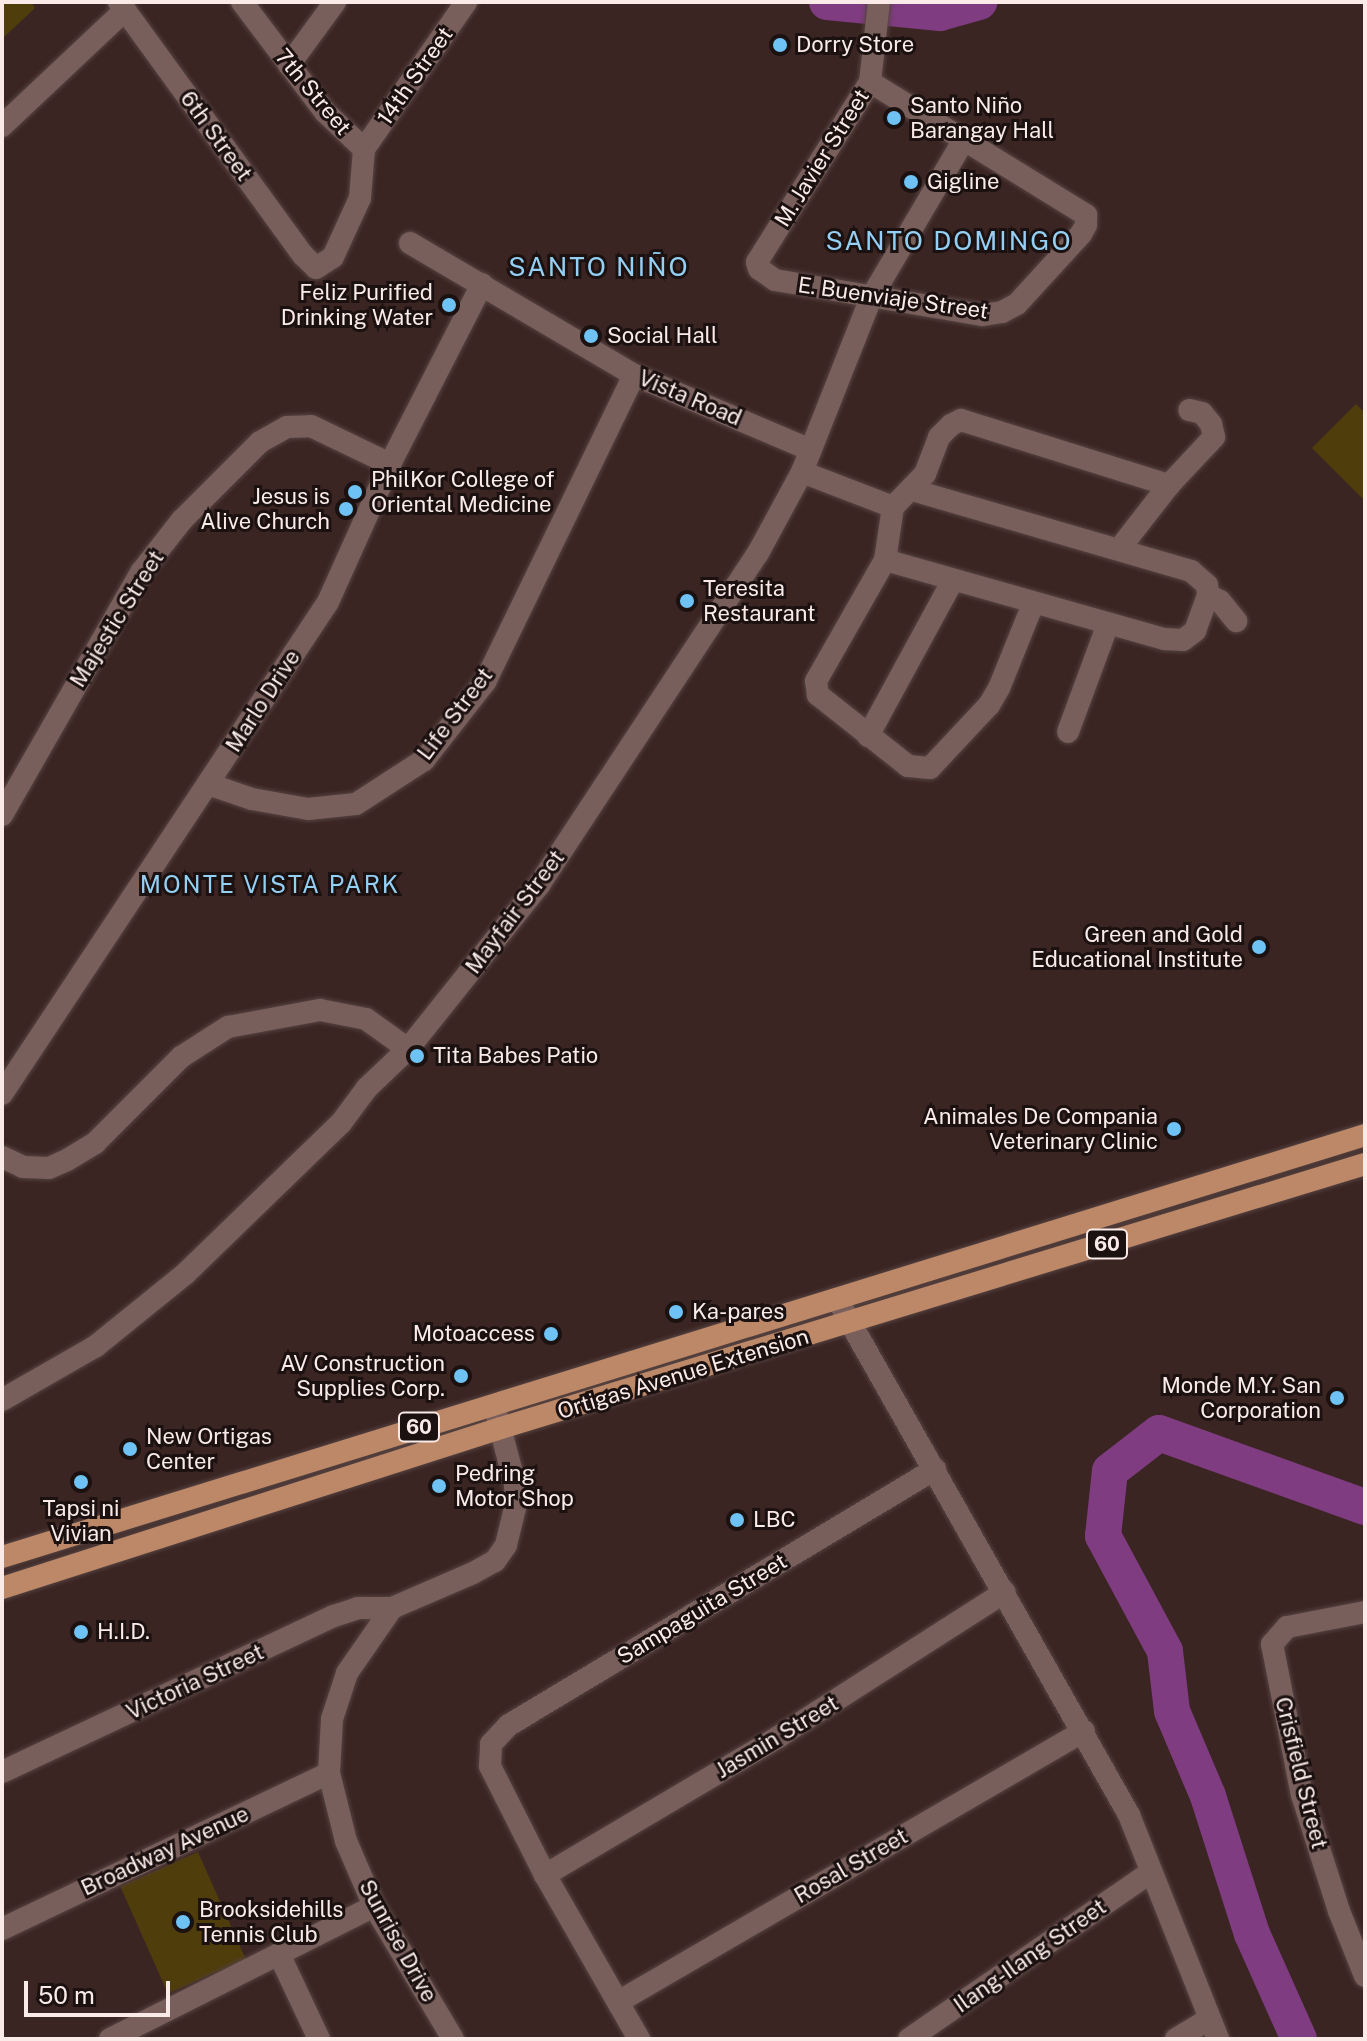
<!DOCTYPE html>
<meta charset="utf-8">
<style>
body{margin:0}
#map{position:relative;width:1367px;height:2041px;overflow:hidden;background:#3b2523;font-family:"Public Sans",sans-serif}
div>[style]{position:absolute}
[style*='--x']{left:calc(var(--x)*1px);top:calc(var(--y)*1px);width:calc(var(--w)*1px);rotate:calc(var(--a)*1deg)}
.green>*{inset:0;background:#503d0c;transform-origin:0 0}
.river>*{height:36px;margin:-18px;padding:0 18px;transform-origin:18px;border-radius:18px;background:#7f3c80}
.roads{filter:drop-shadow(0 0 2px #554341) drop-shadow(0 0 2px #554341)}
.minor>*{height:22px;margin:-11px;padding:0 11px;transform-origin:11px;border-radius:11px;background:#785f5c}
.primary>*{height:22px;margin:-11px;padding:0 11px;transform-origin:11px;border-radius:11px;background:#bd8868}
.dots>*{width:22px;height:22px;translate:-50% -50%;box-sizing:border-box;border:4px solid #1b1110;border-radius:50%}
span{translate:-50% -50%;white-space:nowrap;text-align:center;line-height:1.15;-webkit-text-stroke:6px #1b1110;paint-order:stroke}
.shield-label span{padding:2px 6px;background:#1b1110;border:2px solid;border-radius:6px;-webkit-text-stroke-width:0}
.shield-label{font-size:20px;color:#faebe9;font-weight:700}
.poi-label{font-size:22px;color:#faebe9}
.left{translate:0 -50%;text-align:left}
.right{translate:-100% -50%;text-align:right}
.street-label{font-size:22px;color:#faebe9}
.neighbourhood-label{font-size:24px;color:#94cff4;letter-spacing:2px}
.quarter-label{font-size:26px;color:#94cff4;letter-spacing:2px}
.frame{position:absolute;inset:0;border:4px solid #faebe9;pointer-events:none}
.scale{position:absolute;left:24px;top:1981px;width:146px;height:36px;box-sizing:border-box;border:4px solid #faebe9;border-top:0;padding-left:10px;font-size:24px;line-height:28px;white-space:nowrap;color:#faebe9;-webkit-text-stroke:6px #1b1110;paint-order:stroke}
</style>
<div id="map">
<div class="green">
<div style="clip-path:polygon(2px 2px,31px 2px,35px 8px,2px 39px)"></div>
<div style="clip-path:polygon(1356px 404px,1365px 413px,1365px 501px,1312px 448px)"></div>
<div style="left:198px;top:1852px;width:117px;height:85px;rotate:66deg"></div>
</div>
<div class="river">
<div style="--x:827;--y:2;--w:114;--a:5.6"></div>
<div style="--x:940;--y:13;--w:41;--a:-15.8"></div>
<div style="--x:1299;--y:2039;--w:115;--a:-114.1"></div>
<div style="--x:1252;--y:1934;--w:145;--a:-107.7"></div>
<div style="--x:1208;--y:1796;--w:92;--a:-113"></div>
<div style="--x:1172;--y:1711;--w:60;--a:-96.7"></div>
<div style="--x:1165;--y:1651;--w:131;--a:-118.3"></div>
<div style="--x:1103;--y:1536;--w:65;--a:-83.9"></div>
<div style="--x:1110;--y:1471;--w:62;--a:-37.8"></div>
<div style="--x:1159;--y:1433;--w:219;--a:19.8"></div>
</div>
<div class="roads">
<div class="minor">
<div style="--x:119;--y:2;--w:313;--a:54"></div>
<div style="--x:303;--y:255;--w:18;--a:45"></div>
<div style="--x:316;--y:268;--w:20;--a:-33"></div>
<div style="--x:333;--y:257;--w:65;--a:-65.4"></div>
<div style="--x:360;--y:198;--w:49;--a:-85.3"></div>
<div style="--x:364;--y:149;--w:54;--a:-136.5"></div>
<div style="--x:325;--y:112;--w:138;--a:-127"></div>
<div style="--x:289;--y:65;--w:78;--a:-53.9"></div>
<div style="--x:870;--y:82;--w:254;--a:31.6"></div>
<div style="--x:1086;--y:215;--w:10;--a:90"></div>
<div style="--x:1086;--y:225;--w:10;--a:119"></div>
<div style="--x:1081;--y:234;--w:95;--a:132.4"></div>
<div style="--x:1017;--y:304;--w:17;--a:152"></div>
<div style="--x:1002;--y:312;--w:20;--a:171"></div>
<div style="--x:982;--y:315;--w:210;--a:-170.4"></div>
<div style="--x:775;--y:280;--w:19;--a:-145"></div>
<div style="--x:759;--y:269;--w:7;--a:-106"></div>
<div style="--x:757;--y:262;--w:213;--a:-57.9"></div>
<div style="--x:870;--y:82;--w:81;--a:-83.6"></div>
<div style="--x:2;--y:126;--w:169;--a:-43.3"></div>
<div style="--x:364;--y:149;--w:179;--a:-55.2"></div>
<div style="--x:410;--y:243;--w:260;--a:30.5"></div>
<div style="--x:634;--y:375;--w:189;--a:23"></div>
<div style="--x:802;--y:472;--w:97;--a:21"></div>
<div style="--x:912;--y:490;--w:291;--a:16.2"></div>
<div style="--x:1191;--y:571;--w:21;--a:41"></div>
<div style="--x:1207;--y:585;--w:10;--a:84"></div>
<div style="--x:1208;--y:595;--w:13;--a:27"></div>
<div style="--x:1220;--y:601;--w:26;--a:51"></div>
<div style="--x:1120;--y:548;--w:80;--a:-52.1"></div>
<div style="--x:1169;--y:485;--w:66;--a:-46.8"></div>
<div style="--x:1214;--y:437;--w:13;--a:-103"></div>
<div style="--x:1211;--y:424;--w:14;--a:-129"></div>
<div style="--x:1202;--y:413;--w:13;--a:-167"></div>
<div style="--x:885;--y:560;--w:290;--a:15.8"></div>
<div style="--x:1164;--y:639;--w:19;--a:3"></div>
<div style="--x:1183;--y:640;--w:15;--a:-37"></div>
<div style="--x:1195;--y:631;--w:38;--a:-70"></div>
<div style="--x:1033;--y:604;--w:91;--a:112"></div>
<div style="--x:999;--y:688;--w:20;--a:120"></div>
<div style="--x:989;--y:705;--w:86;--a:133.1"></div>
<div style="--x:930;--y:768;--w:22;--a:-175"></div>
<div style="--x:908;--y:766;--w:115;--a:-141.7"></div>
<div style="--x:818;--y:695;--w:14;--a:-98"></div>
<div style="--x:816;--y:681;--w:139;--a:-60.3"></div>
<div style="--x:885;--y:560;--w:54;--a:-81.4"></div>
<div style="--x:893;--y:507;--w:46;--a:-45.9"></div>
<div style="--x:925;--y:474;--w:40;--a:-69"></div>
<div style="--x:939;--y:437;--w:17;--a:-45"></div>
<div style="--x:951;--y:425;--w:11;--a:-27"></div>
<div style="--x:961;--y:420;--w:218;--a:17.4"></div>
<div style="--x:1068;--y:732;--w:115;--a:-69.7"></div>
<div style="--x:868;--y:736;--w:175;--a:-61.4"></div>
<div style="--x:208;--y:784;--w:46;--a:18.8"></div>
<div style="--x:252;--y:799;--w:57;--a:10.1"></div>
<div style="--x:308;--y:809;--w:48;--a:-5.9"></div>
<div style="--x:356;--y:804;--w:81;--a:-32.9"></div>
<div style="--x:424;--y:760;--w:99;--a:-52"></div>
<div style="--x:485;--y:682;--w:341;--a:-64.1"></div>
<div style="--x:2;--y:815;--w:281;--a:-60.2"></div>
<div style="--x:142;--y:571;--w:65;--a:-51.9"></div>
<div style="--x:182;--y:520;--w:110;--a:-45"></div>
<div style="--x:260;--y:442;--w:31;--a:-29"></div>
<div style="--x:287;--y:427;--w:24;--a:-2"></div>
<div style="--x:311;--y:426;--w:88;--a:25.7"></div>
<div style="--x:2;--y:1094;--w:590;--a:-56.47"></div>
<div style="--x:328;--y:602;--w:151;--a:-65.8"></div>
<div style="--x:390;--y:464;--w:202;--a:-62.9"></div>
<div style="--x:2;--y:1157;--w:23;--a:25"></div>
<div style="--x:23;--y:1167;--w:26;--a:2"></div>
<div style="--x:49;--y:1168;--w:20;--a:-24"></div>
<div style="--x:67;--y:1160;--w:33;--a:-31"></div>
<div style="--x:95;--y:1143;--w:122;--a:-45"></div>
<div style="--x:181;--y:1057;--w:56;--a:-32.6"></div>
<div style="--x:228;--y:1027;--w:94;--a:-10.5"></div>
<div style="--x:320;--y:1010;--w:47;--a:11.1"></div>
<div style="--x:366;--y:1019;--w:52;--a:35.5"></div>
<div style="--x:837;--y:1299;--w:593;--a:60.49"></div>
<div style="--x:1129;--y:1815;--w:241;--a:68.3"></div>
<div style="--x:2;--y:1400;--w:108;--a:-29.9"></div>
<div style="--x:96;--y:1346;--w:114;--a:-39"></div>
<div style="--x:185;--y:1274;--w:217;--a:-44.1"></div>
<div style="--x:341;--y:1123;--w:44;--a:-53.4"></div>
<div style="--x:367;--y:1088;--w:57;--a:-43.6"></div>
<div style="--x:408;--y:1049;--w:210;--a:-51.4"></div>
<div style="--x:539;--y:885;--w:398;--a:-56.6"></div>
<div style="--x:758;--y:553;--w:92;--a:-61.5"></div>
<div style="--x:802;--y:472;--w:187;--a:-68.4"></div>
<div style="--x:871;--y:298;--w:186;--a:-59.6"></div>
<div style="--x:1365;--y:1612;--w:79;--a:169.1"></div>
<div style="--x:1287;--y:1627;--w:23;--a:131"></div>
<div style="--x:1272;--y:1644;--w:154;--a:78.8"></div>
<div style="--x:1302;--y:1795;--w:122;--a:72.3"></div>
<div style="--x:1339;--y:1911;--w:70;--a:68.2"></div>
<div style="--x:2;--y:1772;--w:367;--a:-25.2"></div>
<div style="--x:334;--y:1616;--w:25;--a:-18"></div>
<div style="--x:358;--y:1608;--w:34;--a:0"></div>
<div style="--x:545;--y:1875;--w:271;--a:-30.6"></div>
<div style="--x:778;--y:1737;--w:269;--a:-32.6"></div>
<div style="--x:2;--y:1929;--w:362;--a:-25.5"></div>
<div style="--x:279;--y:1954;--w:94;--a:64.8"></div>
<div style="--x:618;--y:2002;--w:539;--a:-30.18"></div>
<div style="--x:110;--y:2039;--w:296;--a:-26.7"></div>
<div style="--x:453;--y:2039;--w:155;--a:-120.7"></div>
<div style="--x:374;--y:1906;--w:71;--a:-113.3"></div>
<div style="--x:346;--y:1841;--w:70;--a:-104"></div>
<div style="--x:329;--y:1773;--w:54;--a:-86.8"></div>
<div style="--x:332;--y:1719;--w:48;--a:-71.9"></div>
<div style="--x:347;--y:1673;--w:79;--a:-55.3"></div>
<div style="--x:392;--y:1608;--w:88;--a:-23.4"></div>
<div style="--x:473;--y:1573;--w:25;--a:-29"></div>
<div style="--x:495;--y:1561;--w:19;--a:-55"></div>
<div style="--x:506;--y:1545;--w:42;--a:-76.3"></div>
<div style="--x:516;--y:1504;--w:20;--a:-93"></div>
<div style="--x:515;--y:1484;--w:74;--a:-104.8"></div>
<div style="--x:639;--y:2039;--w:189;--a:-119.8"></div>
<div style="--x:545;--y:1875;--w:122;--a:-116.8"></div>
<div style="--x:490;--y:1766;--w:22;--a:-87"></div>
<div style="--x:491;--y:1744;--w:26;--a:-47"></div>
<div style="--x:509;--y:1725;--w:497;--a:-31"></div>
<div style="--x:909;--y:2039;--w:294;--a:-34.6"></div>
<div style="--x:1176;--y:2039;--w:39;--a:-31"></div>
</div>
<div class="primary">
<div style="--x:2;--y:1557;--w:1427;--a:-17.2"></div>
<div style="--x:2;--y:1588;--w:524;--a:-17.78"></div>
<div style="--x:501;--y:1428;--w:903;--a:-16.99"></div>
</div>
</div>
<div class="dots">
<div style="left:780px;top:45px;background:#6fc2f4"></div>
<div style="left:894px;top:118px;background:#6fc2f4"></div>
<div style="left:911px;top:182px;background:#6fc2f4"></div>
<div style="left:449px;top:305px;background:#6fc2f4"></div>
<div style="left:591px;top:336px;background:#6fc2f4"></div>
<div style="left:355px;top:492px;background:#6fc2f4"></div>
<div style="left:346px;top:509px;background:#6fc2f4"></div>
<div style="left:687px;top:601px;background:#6fc2f4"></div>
<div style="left:1259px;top:947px;background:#6fc2f4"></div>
<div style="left:417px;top:1056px;background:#6fc2f4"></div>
<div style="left:1174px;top:1129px;background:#6fc2f4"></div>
<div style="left:676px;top:1312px;background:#6fc2f4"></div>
<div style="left:551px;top:1334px;background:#6fc2f4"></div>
<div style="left:461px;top:1376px;background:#6fc2f4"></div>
<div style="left:1337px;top:1398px;background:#6fc2f4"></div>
<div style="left:130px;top:1449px;background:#6fc2f4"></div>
<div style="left:81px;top:1482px;background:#6fc2f4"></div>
<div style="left:439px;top:1486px;background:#6fc2f4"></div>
<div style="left:737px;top:1520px;background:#6fc2f4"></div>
<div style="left:81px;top:1632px;background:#6fc2f4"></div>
<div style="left:183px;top:1922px;background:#6fc2f4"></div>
</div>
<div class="shield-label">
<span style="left:1107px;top:1244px">60</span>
<span style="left:419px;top:1427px">60</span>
</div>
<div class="poi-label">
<span class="left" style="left:796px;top:45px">Dorry Store</span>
<span class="left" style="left:910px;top:118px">Santo Niño<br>Barangay Hall</span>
<span class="left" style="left:927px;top:182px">Gigline</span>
<span class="right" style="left:433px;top:305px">Feliz Purified<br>Drinking Water</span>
<span class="left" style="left:607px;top:336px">Social Hall</span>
<span class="left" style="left:371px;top:492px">PhilKor College of<br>Oriental Medicine</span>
<span class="right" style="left:330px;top:509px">Jesus is<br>Alive Church</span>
<span class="left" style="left:703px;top:601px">Teresita<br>Restaurant</span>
<span class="right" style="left:1243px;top:947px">Green and Gold<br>Educational Institute</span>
<span class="left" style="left:433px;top:1056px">Tita Babes Patio</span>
<span class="right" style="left:1158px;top:1129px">Animales De Compania<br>Veterinary Clinic</span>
<span class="left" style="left:692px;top:1312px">Ka-pares</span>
<span class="right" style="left:535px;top:1334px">Motoaccess</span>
<span class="right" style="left:445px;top:1376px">AV Construction<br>Supplies Corp.</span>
<span class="right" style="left:1321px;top:1398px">Monde M.Y. San<br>Corporation</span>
<span class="left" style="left:146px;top:1449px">New Ortigas<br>Center</span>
<span class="left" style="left:455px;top:1486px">Pedring<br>Motor Shop</span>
<span style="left:81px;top:1521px">Tapsi ni<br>Vivian</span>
<span class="left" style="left:753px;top:1520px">LBC</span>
<span class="left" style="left:97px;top:1632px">H.I.D.</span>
<span class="left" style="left:199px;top:1922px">Brooksidehills<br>Tennis Club</span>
</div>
<div class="street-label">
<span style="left:415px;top:76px;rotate:-55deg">14th Street</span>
<span style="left:313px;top:92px;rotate:50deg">7th Street</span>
<span style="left:216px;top:136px;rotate:54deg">6th Street</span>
<span style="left:822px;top:158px;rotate:-58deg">M. Javier Street</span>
<span style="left:893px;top:298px;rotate:8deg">E. Buenviaje Street</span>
<span style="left:690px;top:398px;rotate:23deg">Vista Road</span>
<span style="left:117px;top:619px;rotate:-58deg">Majestic Street</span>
<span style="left:263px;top:701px;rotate:-57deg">Marlo Drive</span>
<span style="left:455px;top:714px;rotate:-53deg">Life Street</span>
<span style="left:515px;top:912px;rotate:-53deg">Mayfair Street</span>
<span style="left:683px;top:1374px;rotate:-17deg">Ortigas Avenue Extension</span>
<span style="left:702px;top:1609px;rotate:-31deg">Sampaguita Street</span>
<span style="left:195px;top:1682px;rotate:-25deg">Victoria Street</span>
<span style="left:777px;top:1737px;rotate:-31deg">Jasmin Street</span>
<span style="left:1301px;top:1773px;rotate:76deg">Crisfield Street</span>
<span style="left:165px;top:1851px;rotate:-25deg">Broadway Avenue</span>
<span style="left:851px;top:1866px;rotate:-30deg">Rosal Street</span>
<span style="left:398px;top:1941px;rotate:61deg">Sunrise Drive</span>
<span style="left:1030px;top:1956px;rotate:-35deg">Ilang-Ilang Street</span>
</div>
<div class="neighbourhood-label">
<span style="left:270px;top:885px">MONTE VISTA PARK</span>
</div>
<div class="quarter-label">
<span style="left:949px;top:241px">SANTO DOMINGO</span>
<span style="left:599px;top:267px">SANTO NIÑO</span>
</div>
<div class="frame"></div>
<div class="scale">50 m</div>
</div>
